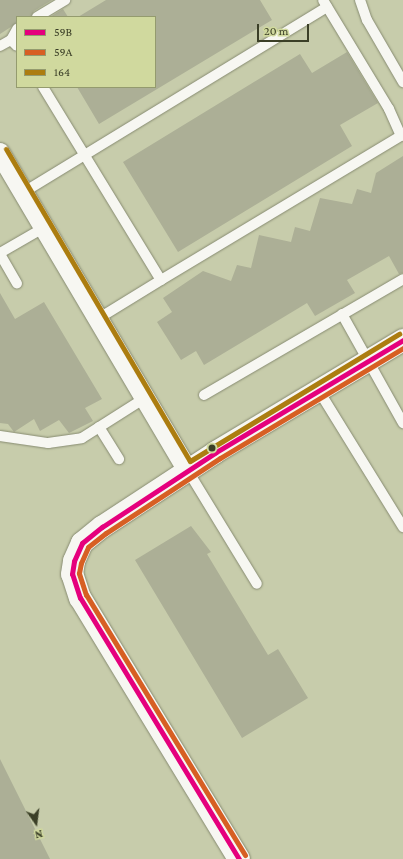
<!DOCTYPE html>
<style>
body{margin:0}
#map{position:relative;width:403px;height:859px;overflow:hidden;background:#c7ccab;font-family:"Crimson Pro",serif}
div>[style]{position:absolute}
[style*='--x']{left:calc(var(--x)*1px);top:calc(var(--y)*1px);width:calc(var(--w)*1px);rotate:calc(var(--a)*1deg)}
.building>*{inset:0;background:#acaf96}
.roads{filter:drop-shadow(0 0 1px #878b71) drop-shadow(0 0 1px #878b71)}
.lane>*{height:10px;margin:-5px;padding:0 5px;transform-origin:5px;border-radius:5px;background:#f7f7f2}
.street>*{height:20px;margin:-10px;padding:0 10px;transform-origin:10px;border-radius:10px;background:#f7f7f2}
.secondary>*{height:22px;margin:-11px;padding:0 11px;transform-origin:11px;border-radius:11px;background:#f7f7f2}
.bus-1>*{height:5px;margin:-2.5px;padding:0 2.5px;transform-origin:2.5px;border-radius:2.5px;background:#e5007d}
.bus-2>*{height:5px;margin:-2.5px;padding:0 2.5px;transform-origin:2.5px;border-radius:2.5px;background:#d75f23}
.bus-3>*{height:5px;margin:-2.5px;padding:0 2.5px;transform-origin:2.5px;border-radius:2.5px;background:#ac7d10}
.dots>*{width:11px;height:11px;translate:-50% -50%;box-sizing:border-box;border:2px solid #d0d99e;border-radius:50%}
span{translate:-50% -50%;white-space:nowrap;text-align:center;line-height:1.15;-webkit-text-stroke:3px #d0d99e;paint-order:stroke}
.legend{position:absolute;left:16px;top:16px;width:140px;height:72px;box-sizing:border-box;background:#d0d99e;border:1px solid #949b6e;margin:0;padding:5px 7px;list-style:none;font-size:12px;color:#3b3f27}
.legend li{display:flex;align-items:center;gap:8px;height:20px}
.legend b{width:20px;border:1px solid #949b6e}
.north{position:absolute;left:16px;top:803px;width:40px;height:40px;-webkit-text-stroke:3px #d0d99e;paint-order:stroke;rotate:166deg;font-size:11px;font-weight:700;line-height:16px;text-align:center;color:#3b3f27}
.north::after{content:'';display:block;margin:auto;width:14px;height:18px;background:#3b3f27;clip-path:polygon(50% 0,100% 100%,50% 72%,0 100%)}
.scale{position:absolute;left:257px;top:24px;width:52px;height:18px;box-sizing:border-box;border:2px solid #3b3f27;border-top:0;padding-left:5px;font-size:12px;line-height:14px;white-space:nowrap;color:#3b3f27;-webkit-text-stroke:3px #d0d99e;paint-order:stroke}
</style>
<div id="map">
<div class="building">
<div style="clip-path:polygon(0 0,52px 0,34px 11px,31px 17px,17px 17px,17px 23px,0 34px)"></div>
<div style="clip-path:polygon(106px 0,260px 0,272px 20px,99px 124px,77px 87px,155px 87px,155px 17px,78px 17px)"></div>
<div style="clip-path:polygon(63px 9px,68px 17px,50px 17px)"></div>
<div style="clip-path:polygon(347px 52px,378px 103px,340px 125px,352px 146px,178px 252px,123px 162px,300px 54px,312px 73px)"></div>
<div style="clip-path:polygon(403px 156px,403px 273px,399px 274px,389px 256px,347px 280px,355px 293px,315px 316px,307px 303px,204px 365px,196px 351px,181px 360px,157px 322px,172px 312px,163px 298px,203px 271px,231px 281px,237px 265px,251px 268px,259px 235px,291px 242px,295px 227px,310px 231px,320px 198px,352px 204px,357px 189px,371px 193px,376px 173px)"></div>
<div style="clip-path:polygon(0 293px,15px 319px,44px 302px,102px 399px,85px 408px,93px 421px,69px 433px,59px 420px,40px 431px,34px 419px,14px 432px,8px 424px,0 423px)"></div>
<div style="clip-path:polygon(191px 526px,211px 552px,207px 554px,268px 655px,278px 649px,308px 698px,242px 738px,135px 560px)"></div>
<div style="clip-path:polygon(0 759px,50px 859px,0 859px)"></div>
</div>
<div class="roads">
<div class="lane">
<div style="--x:360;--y:0;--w:21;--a:71"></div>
<div style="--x:367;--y:20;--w:72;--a:59.9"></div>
<div style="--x:37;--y:17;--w:33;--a:-31"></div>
<div style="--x:11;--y:40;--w:13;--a:-61"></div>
<div style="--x:0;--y:46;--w:13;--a:-29"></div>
<div style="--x:11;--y:40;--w:8;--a:45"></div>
<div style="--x:43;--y:87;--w:226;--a:58.6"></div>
<div style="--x:161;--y:280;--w:73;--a:148.5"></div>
<div style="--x:24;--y:192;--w:355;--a:-31.4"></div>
<div style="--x:0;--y:253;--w:52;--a:-30"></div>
<div style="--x:0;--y:254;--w:34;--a:60"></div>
<div style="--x:161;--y:280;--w:280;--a:-31"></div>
<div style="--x:401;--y:136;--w:30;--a:-114"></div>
<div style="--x:389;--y:109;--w:127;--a:-121.2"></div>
<div style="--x:342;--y:314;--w:125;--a:60.8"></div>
<div style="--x:319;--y:391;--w:160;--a:58.3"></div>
<div style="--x:204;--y:395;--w:230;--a:-30.2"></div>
<div style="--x:99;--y:427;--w:38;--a:58"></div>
<div style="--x:0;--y:436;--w:49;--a:8.3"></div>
<div style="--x:48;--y:443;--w:34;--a:-8"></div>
<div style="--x:82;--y:438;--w:75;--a:-32.4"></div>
<div style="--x:188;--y:471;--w:132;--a:58.6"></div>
</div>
<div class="street">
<div style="--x:0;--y:153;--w:369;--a:59.4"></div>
</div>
<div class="secondary">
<div style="--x:239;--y:859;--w:306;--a:-121.3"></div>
<div style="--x:80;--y:598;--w:25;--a:-108"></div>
<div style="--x:72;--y:574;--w:13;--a:-81"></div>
<div style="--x:74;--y:561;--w:20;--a:-66"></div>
<div style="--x:82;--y:543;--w:26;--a:-39"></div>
<div style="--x:102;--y:527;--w:136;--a:-33.3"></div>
<div style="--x:216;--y:452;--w:218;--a:-30.9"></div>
</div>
</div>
<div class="bus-1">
<div style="--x:239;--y:859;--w:306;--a:-121.3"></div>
<div style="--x:80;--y:598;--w:25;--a:-108"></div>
<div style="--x:72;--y:574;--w:13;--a:-81"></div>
<div style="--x:74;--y:561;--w:20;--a:-66"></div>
<div style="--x:82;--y:543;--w:26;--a:-39"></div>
<div style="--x:102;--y:527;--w:136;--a:-33.3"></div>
<div style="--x:216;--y:452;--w:218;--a:-30.9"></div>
</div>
<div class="bus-2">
<div style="--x:245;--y:855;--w:305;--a:-121.4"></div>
<div style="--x:86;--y:595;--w:23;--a:-108"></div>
<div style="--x:79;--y:573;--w:10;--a:-79"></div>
<div style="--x:81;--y:563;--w:17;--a:-66"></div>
<div style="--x:88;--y:547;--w:23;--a:-38"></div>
<div style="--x:106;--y:533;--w:136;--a:-33.3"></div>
<div style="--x:220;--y:458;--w:214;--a:-31"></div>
</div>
<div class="bus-3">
<div style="--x:6;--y:149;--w:362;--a:59.5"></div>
<div style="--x:190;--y:461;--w:245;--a:-31.3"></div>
</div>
<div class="dots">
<div style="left:212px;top:448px;background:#3b3f27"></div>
</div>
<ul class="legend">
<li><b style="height:5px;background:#e5007d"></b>59B</li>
<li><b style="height:5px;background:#d75f23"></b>59A</li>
<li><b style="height:5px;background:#ac7d10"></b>164</li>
</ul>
<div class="north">N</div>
<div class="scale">20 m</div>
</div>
